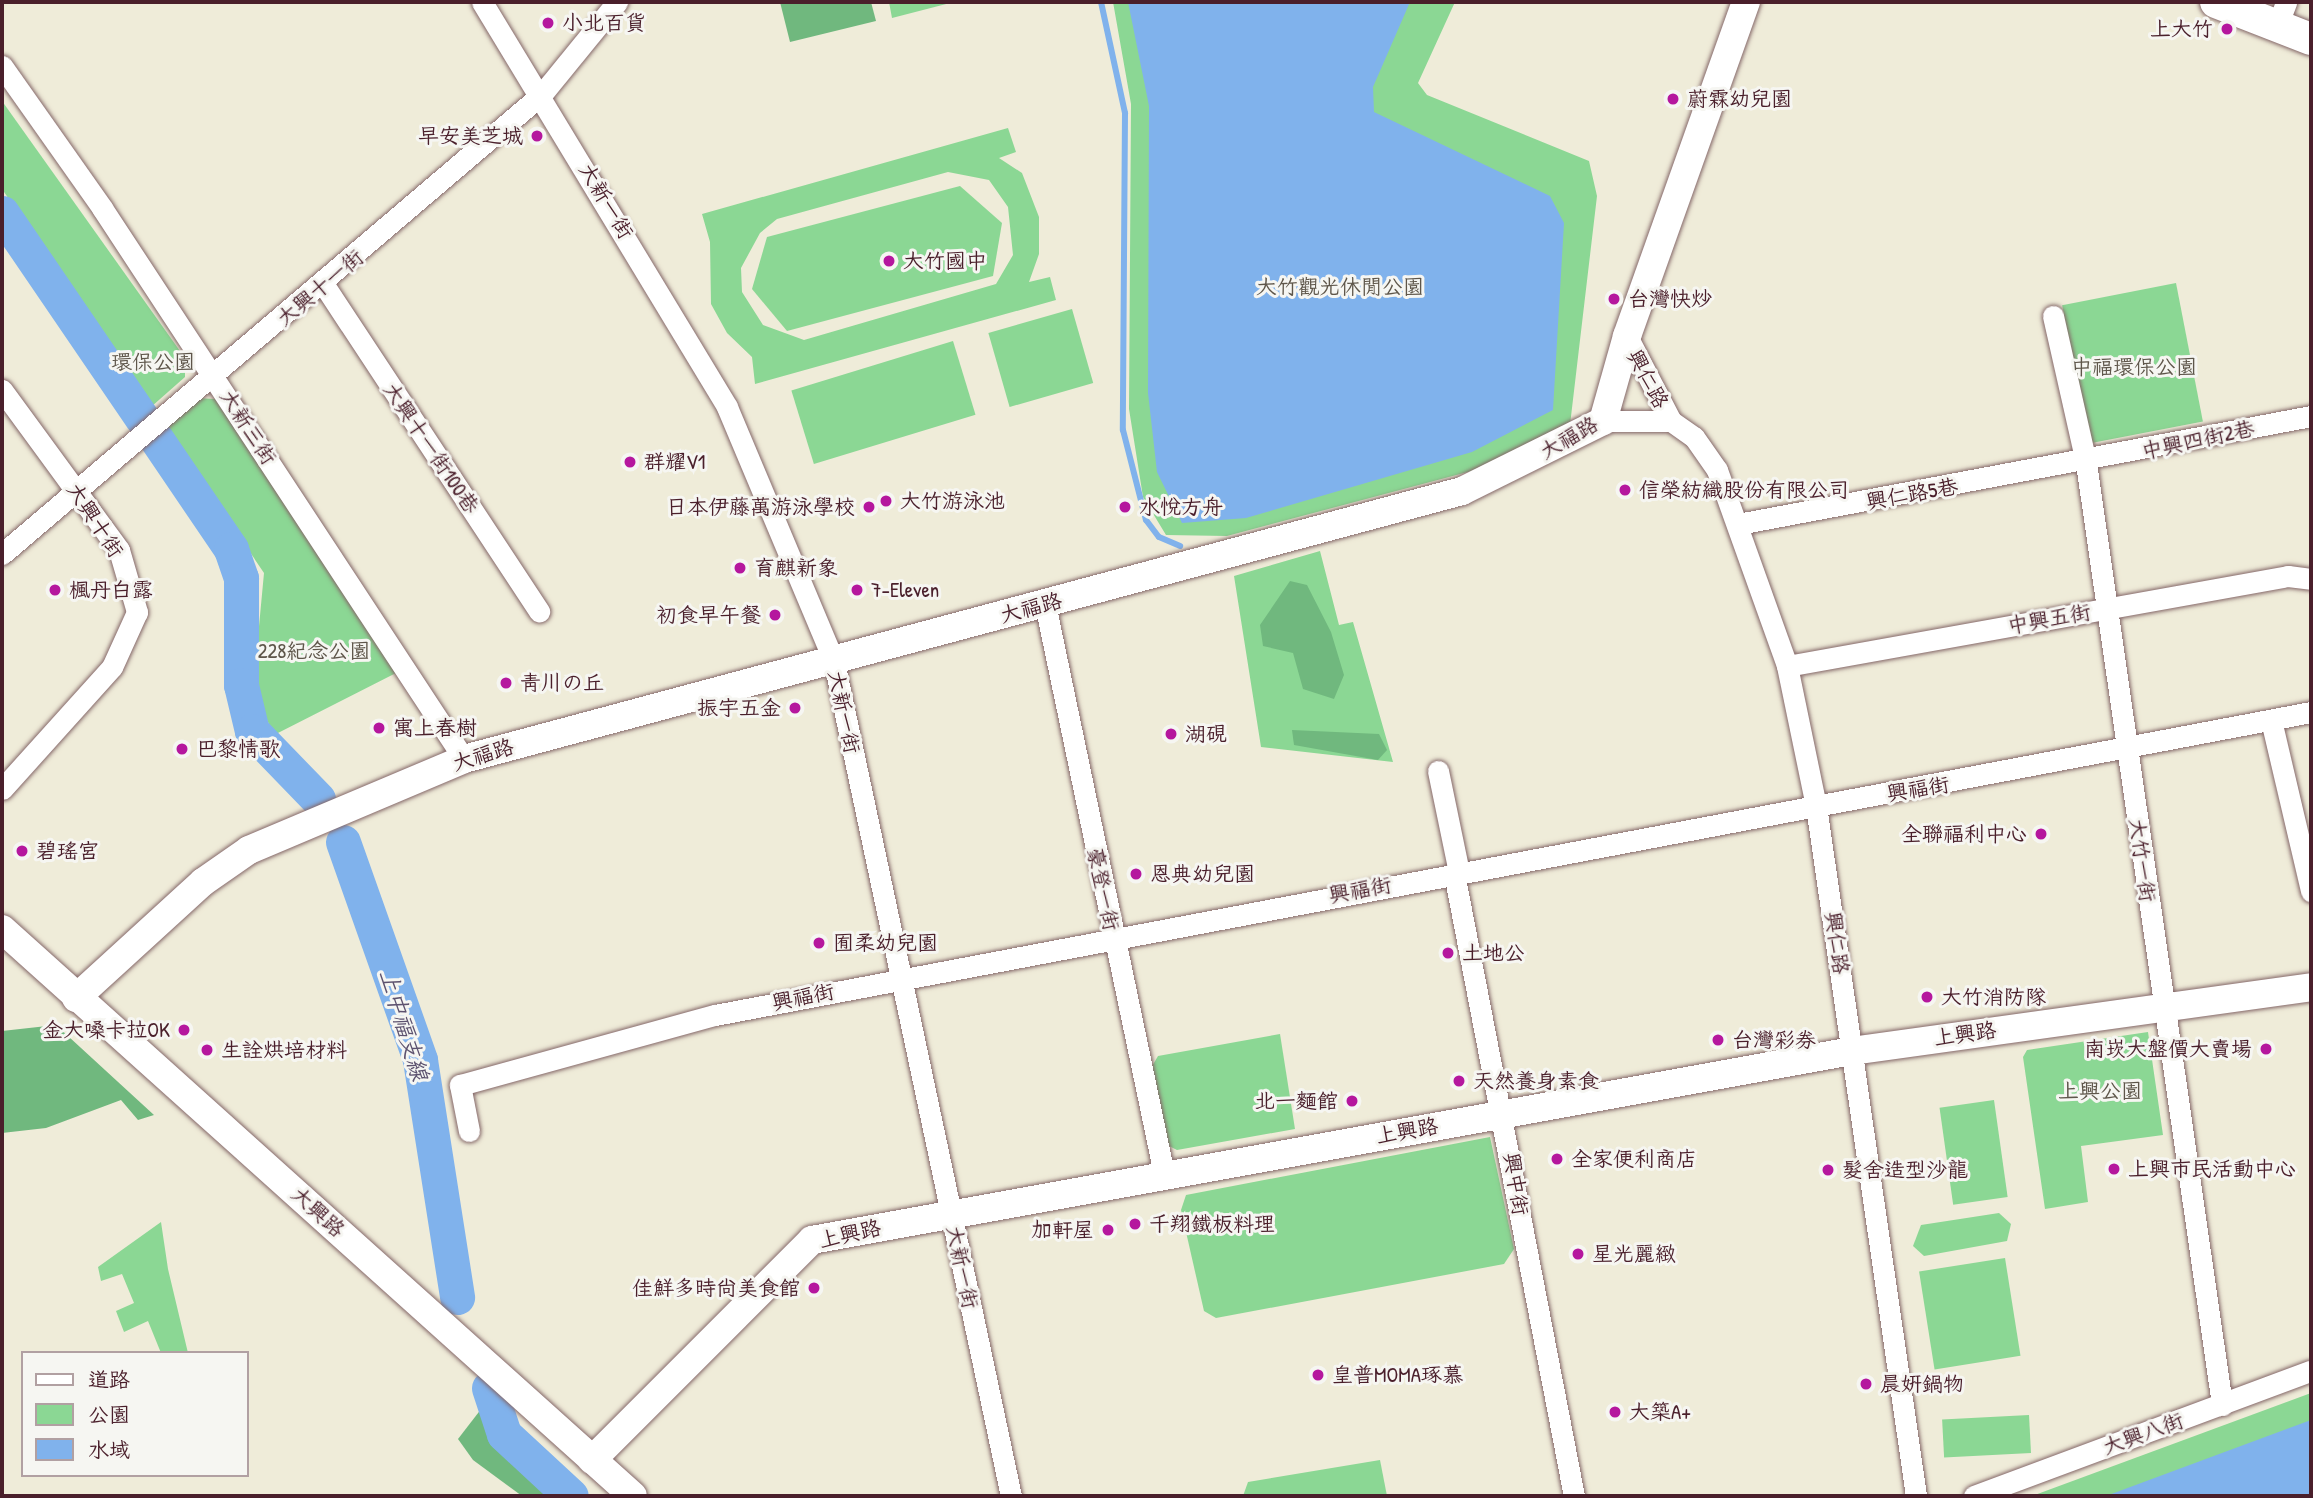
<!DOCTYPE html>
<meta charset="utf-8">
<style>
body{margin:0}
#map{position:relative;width:2313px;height:1498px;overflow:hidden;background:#efecd9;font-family:"Patrick Hand","LXGW WenKai TC","Klee One",sans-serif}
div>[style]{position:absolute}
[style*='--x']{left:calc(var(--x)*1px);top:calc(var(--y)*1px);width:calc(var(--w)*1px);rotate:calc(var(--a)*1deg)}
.green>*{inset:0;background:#8bd794;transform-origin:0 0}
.forest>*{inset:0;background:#70b87e}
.water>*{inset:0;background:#80b2ec}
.stream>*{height:6px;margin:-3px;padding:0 3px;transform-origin:3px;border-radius:3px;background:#80b2ec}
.river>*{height:35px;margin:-17.5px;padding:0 17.5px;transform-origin:17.5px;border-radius:17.5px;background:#80b2ec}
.roads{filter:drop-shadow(0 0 2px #846768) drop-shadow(0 0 2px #846768)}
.minor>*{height:21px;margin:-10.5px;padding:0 10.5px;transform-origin:10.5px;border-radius:10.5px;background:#fff}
.tertiary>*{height:28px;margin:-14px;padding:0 14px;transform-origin:14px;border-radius:14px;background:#fff}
.secondary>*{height:32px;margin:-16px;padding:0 16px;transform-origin:16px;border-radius:16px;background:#fff}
.dots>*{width:19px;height:19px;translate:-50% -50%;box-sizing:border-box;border:4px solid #f6f6f2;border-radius:50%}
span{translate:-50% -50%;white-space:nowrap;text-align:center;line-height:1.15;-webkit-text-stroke:6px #f6f6f2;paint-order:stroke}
.poi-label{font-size:21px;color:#4a1f2b}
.left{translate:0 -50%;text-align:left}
.right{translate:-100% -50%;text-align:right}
.street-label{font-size:21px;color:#4a1f2b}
.park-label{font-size:21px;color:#5e564a}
.water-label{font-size:23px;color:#5d526f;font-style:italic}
.frame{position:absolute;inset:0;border:4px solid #4a1f2b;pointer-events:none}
.legend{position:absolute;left:21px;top:1351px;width:228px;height:126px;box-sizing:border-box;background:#f6f6f2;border:2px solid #b1a0a2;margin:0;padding:9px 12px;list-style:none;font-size:21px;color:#4a1f2b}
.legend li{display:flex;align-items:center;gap:14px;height:35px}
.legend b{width:35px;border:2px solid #b1a0a2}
</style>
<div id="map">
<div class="green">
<div style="clip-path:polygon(889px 2px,954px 2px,892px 18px)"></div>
<div style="clip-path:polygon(1113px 2px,1455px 2px,1418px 83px,1427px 95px,1589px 161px,1597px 196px,1570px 425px,1479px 469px,1227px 536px,1166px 535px,1143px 497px,1129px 409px,1131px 104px)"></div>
<div style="clip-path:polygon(2px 101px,185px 358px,185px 377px,151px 407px,2px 189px)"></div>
<div style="clip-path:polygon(evenodd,1008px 128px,1016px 152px,999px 158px,1022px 173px,1039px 217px,1039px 254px,1029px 282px,1050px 277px,1056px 300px,755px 384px,752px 357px,727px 333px,711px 304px,710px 242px,702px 214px,1008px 128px,948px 172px,989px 180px,1008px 207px,1013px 255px,996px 284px,804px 340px,763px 325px,742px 292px,741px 268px,760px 233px,777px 219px,948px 172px)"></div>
<div style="clip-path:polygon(960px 186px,1002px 223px,993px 276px,787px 331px,752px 289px,767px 237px)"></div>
<div style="left:2176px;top:283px;width:141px;height:116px;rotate:79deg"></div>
<div style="left:1072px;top:309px;width:77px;height:87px;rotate:74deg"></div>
<div style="left:953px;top:341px;width:77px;height:169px;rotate:73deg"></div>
<div style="clip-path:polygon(195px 398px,216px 399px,396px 673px,274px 735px,253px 690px,264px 573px,165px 426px)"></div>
<div style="clip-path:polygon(1320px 551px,1339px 625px,1353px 622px,1393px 762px,1261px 747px,1234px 576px)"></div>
<div style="clip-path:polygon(2148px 1032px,2163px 1135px,2081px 1146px,2088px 1202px,2045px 1209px,2023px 1057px,2027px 1050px)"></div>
<div style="clip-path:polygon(1280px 1034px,1295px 1129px,1177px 1150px,1167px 1145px,1151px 1068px,1158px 1056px)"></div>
<div style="left:1994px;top:1100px;width:98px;height:55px;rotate:82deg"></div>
<div style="clip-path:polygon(1490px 1137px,1514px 1249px,1504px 1264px,1216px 1318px,1204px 1311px,1181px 1210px,1186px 1195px)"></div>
<div style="clip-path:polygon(1999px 1213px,2011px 1224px,2007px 1241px,1924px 1256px,1913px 1246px,1921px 1225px)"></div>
<div style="clip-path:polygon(161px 1222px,168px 1269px,188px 1353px,161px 1353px,148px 1321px,124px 1332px,116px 1311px,134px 1303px,122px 1274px,101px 1281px,98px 1267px)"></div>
<div style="left:2005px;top:1258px;width:99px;height:87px;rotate:81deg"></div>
<div style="clip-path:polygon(2311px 1393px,2311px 1496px,2032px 1496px)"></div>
<div style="left:2029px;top:1415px;width:38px;height:87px;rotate:87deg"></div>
<div style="clip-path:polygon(1380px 1460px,1387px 1496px,1243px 1496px,1248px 1482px)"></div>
</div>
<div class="forest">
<div style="clip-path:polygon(780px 2px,871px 2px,876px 21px,790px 42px)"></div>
<div style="clip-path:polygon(1290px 581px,1307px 585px,1331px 632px,1344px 675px,1334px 699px,1303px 689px,1293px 653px,1263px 646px,1260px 625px)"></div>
<div style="clip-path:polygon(1292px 730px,1379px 734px,1387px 750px,1378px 760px,1294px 745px)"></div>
<div style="clip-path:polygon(56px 1025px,154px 1115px,138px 1120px,121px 1100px,46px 1128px,2px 1133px,2px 1031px)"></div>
<div style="clip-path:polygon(485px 1404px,570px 1486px,561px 1496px,522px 1496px,473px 1460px,458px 1439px)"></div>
</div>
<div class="water">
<div style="clip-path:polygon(1128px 2px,1410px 2px,1373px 87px,1374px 112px,1550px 196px,1564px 223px,1553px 410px,1472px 452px,1246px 518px,1182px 523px,1157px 472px,1148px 393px,1149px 106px)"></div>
<div style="clip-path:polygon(2311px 1420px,2311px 1496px,2106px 1496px)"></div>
</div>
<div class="stream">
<div style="--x:1101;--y:2;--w:114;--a:77.8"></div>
<div style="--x:1125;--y:113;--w:317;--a:90.4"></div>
<div style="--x:1123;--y:430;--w:93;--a:75.7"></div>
<div style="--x:1146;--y:520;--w:21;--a:53"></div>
<div style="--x:1159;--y:537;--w:23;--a:23"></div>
</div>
<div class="river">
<div style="--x:2;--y:213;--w:248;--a:55.7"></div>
<div style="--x:157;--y:440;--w:132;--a:55.8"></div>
<div style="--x:231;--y:549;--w:31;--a:71"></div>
<div style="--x:241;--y:578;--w:107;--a:90"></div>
<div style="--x:241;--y:685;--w:47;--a:76.6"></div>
<div style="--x:252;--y:731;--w:95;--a:45.9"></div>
<div style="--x:343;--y:842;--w:231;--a:70.5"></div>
<div style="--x:420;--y:1060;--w:240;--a:81.1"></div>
<div style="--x:489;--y:1388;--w:48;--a:71.9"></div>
<div style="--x:504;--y:1434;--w:91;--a:42.8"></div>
</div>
<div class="roads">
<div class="minor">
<div style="--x:482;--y:2;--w:473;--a:58.8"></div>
<div style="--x:727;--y:407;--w:277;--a:67.2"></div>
<div style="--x:834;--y:662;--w:853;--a:78.02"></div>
<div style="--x:2277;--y:26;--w:26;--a:-69"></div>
<div style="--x:2;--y:66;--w:174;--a:54.8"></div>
<div style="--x:102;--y:208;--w:659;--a:56.7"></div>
<div style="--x:324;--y:285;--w:391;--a:56.6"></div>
<div style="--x:2053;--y:316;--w:151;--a:77.3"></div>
<div style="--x:2086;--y:463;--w:952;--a:81.78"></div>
<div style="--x:1627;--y:336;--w:96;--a:62.6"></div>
<div style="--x:2;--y:390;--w:198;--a:53.8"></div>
<div style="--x:119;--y:550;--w:65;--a:73.8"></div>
<div style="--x:137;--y:612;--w:60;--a:114.4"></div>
<div style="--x:112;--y:667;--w:164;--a:132"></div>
<div style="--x:1603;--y:421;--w:68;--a:0"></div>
<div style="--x:1671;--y:421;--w:28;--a:35"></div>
<div style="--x:1694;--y:437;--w:40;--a:55.1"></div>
<div style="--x:1717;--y:470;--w:208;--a:70.3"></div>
<div style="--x:1787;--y:666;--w:143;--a:78.3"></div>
<div style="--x:1816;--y:806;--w:697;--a:81.75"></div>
<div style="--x:1738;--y:524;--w:583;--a:-10.67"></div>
<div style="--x:2;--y:554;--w:709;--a:-40.43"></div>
<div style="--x:542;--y:94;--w:119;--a:-50.8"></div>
<div style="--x:1045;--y:604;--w:582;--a:78.21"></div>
<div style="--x:1787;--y:666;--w:509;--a:-10.18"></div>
<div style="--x:2288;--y:576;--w:23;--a:7"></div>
<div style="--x:2271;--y:720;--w:176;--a:76.8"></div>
<div style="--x:1438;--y:771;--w:103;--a:78.3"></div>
<div style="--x:1454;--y:873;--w:634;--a:79.1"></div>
<div style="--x:469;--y:1131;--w:47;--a:-101.1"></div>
<div style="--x:460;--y:1085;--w:264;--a:-15.4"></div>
<div style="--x:715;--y:1015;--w:1625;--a:-10.75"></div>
<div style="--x:1974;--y:1496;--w:359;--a:-20.4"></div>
</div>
<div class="tertiary">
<div style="--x:2;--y:929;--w:848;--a:41.94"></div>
<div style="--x:76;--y:998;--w:172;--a:-42.4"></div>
<div style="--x:203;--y:882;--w:56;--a:-34.8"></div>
<div style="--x:249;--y:850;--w:233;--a:-22.9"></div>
<div style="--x:464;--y:759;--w:1033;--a:-15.03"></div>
<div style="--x:1462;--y:491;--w:157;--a:-26.4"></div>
<div style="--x:1603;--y:421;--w:88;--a:-74.2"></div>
<div style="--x:1627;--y:336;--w:355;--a:-70.4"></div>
<div style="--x:592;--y:1460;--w:311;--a:-45"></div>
<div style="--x:812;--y:1240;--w:1057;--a:-10.3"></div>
<div style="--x:1852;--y:1051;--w:463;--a:-7.9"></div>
</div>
<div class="secondary">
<div style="--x:2216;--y:2;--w:102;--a:21.3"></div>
</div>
</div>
<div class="dots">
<div style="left:548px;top:23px;background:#b5179e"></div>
<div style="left:2227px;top:29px;background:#b5179e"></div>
<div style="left:1673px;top:99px;background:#b5179e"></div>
<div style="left:537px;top:136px;background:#b5179e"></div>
<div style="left:889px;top:261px;background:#b5179e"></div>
<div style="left:1614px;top:299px;background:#b5179e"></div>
<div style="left:630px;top:462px;background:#b5179e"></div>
<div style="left:1625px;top:490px;background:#b5179e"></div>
<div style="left:886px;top:501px;background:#b5179e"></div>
<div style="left:869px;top:507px;background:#b5179e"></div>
<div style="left:1125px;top:507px;background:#b5179e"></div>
<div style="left:740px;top:568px;background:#b5179e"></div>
<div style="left:55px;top:590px;background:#b5179e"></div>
<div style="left:857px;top:590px;background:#b5179e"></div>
<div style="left:775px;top:615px;background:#b5179e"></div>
<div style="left:506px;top:683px;background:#b5179e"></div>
<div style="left:795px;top:708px;background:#b5179e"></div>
<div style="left:379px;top:728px;background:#b5179e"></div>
<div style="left:1171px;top:734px;background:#b5179e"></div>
<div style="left:182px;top:749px;background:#b5179e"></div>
<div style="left:2041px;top:834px;background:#b5179e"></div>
<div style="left:22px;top:851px;background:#b5179e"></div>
<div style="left:1136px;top:874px;background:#b5179e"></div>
<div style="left:819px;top:943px;background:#b5179e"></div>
<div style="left:1448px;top:953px;background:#b5179e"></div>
<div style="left:1927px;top:997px;background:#b5179e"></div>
<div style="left:184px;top:1030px;background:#b5179e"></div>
<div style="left:1718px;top:1040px;background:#b5179e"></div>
<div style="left:2266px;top:1049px;background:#b5179e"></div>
<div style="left:207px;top:1050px;background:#b5179e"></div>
<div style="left:1459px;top:1081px;background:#b5179e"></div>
<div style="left:1352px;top:1101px;background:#b5179e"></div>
<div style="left:1557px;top:1159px;background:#b5179e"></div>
<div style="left:2114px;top:1169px;background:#b5179e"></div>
<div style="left:1828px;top:1170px;background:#b5179e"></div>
<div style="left:1135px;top:1224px;background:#b5179e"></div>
<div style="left:1108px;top:1230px;background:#b5179e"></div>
<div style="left:1578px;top:1254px;background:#b5179e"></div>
<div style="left:814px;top:1288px;background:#b5179e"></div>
<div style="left:1318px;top:1375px;background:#b5179e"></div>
<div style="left:1866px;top:1384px;background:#b5179e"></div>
<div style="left:1615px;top:1412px;background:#b5179e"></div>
</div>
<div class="poi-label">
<span class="left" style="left:562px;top:23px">小北百貨</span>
<span class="right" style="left:2213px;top:29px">上大竹</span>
<span class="left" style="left:1687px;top:99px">蔚霖幼兒園</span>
<span class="right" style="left:523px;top:136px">早安美芝城</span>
<span class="left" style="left:903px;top:261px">大竹國中</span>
<span class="left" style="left:1628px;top:299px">台灣快炒</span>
<span class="left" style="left:644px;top:462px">群耀V1</span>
<span class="left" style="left:1639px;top:490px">信榮紡織股份有限公司</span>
<span class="left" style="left:900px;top:501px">大竹游泳池</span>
<span class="right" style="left:855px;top:507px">日本伊藤萬游泳學校</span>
<span class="left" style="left:1139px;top:507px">水悅方舟</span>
<span class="left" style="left:754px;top:568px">育麒新象</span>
<span class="left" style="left:69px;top:590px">楓丹白露</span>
<span class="left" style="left:871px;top:590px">7-Eleven</span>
<span class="right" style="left:761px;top:615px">初食早午餐</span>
<span class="left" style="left:520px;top:683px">青川の丘</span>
<span class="right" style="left:781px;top:708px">振宇五金</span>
<span class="left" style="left:393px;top:728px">寓上春樹</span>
<span class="left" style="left:1185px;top:734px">湖硯</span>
<span class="left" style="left:196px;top:749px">巴黎情歌</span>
<span class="right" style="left:2027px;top:834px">全聯福利中心</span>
<span class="left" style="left:36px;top:851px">碧瑤宮</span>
<span class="left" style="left:1150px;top:874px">恩典幼兒園</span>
<span class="left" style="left:833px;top:943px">囿柔幼兒園</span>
<span class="left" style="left:1462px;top:953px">土地公</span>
<span class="left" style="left:1941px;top:997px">大竹消防隊</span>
<span class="right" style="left:170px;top:1030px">金大嗓卡拉OK</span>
<span class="left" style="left:1732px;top:1040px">台灣彩券</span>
<span class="right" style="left:2252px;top:1049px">南崁大盤價大賣場</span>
<span class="left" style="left:221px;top:1050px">生詮烘培材料</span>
<span class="left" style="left:1473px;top:1081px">天然養身素食</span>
<span class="right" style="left:1338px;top:1101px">北一麵館</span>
<span class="left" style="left:1571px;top:1159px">全家便利商店</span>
<span class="left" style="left:2128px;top:1169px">上興市民活動中心</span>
<span class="left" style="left:1842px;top:1170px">髮舍造型沙龍</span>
<span class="left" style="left:1149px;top:1224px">千翔鐵板料理</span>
<span class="right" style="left:1094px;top:1230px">加軒屋</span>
<span class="left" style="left:1592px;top:1254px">星光麗緻</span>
<span class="right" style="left:800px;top:1288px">佳鮮多時尚美食館</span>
<span class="left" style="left:1332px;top:1375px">皇普MOMA琢慕</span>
<span class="left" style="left:1880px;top:1384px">晨妍鍋物</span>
<span class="left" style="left:1629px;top:1412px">大築A+</span>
</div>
<div class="street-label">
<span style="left:606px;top:201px;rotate:59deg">大新一街</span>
<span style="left:320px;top:288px;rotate:-40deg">大興十一街</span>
<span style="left:1648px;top:379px;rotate:62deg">興仁路</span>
<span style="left:248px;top:427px;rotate:57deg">大新三街</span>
<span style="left:1569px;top:438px;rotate:-30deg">大福路</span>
<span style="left:2198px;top:440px;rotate:-12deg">中興四街2巷</span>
<span style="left:431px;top:448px;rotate:56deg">大興十一街100巷</span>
<span style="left:1912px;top:494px;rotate:-10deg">興仁路5巷</span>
<span style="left:95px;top:520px;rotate:57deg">大興十街</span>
<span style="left:1031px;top:608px;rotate:-15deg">大福路</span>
<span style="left:2049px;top:619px;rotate:-10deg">中興五街</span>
<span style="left:844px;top:712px;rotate:78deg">大新一街</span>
<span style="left:483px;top:755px;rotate:-17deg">大福路</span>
<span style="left:1918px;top:789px;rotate:-9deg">興福街</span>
<span style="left:2142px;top:860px;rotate:82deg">大竹一街</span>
<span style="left:1103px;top:889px;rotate:78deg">豪登一街</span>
<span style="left:1360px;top:890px;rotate:-10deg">興福街</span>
<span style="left:1837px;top:943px;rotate:82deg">興仁路</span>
<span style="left:803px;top:997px;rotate:-11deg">興福街</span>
<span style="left:1965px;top:1034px;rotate:-8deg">上興路</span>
<span style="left:1407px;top:1131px;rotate:-10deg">上興路</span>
<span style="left:1516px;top:1184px;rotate:81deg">興中街</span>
<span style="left:318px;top:1212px;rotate:42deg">大興路</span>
<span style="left:850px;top:1234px;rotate:-13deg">上興路</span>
<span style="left:962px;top:1267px;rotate:78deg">大新一街</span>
<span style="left:2143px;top:1434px;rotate:-20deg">大興八街</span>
</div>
<div class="park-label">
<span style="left:1340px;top:287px">大竹觀光休閒公園</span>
<span style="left:153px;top:362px">環保公園</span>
<span style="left:2134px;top:367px">中福環保公園</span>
<span style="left:314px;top:651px">228紀念公園</span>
<span style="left:2100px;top:1091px">上興公園</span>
</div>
<div class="water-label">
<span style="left:404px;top:1025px;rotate:73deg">上中福支線</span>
</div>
<div class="frame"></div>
<ul class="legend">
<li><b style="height:9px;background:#fff"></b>道路</li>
<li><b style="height:19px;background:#8bd794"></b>公園</li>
<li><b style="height:19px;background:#80b2ec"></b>水域</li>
</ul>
</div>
